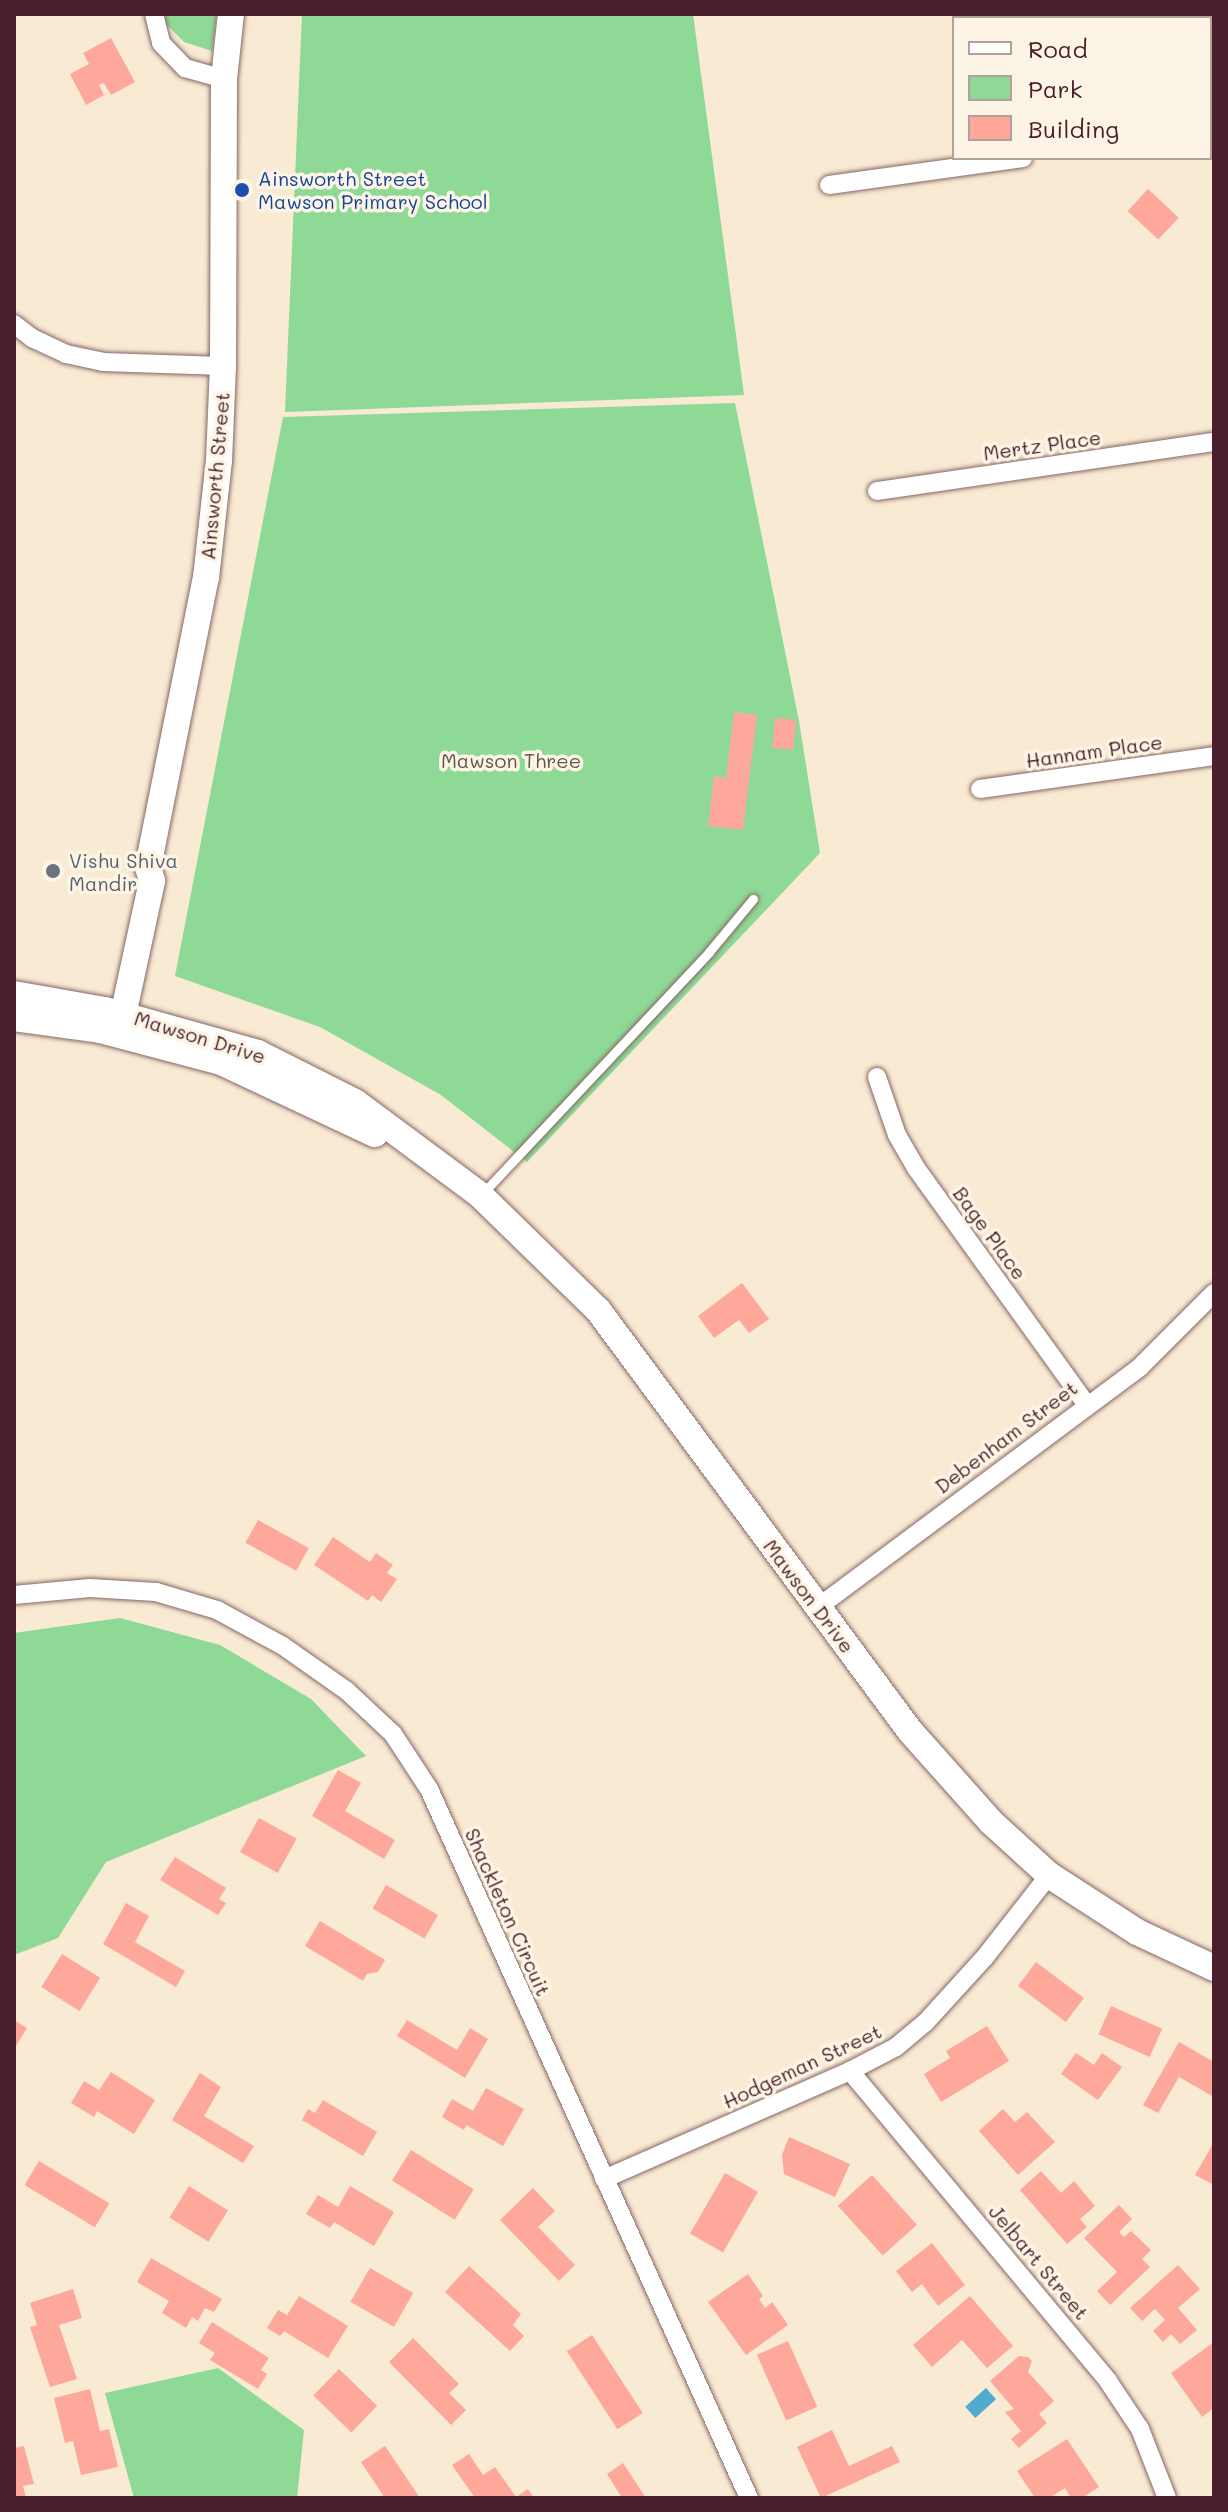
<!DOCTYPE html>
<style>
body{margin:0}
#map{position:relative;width:1228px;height:2512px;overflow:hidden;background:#f8ead3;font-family:Mali,sans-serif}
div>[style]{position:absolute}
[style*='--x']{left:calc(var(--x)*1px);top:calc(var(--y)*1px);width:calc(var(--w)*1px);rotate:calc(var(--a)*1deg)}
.green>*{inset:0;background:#8ed996}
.water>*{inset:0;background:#50abce;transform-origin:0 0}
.building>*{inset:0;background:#fea89b;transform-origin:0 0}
.roads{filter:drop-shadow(0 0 2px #876666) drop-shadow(0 0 2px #876666)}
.lane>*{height:9px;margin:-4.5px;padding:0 4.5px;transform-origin:4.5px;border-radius:4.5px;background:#fff}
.street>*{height:18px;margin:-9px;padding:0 9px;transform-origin:9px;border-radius:9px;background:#fff}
.secondary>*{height:26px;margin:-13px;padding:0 13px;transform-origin:13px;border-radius:13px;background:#fff}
.dots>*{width:22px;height:22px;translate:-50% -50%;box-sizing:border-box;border:4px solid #fcf5e5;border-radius:50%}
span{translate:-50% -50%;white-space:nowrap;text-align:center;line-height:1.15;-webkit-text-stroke:7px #fcf5e5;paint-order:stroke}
.transit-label{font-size:20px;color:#164399}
.left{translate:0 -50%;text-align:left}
.street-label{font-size:20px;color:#4a1f2b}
.park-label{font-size:20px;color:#5e574b}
.worship-label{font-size:20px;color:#5b616d}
.frame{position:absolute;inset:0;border:16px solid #4a1f2b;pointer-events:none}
.legend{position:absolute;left:952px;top:16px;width:260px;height:144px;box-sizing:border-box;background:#fcf5e5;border:2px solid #b59f9b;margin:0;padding:10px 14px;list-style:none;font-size:24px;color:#4a1f2b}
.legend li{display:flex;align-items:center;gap:16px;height:40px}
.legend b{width:40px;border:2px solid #b59f9b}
</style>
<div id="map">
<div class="green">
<div style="clip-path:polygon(164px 14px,217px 14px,212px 51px,184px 42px,166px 24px)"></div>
<div style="clip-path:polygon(302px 14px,693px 14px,744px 395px,285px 412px)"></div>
<div style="clip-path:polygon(735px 403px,799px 721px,820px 853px,527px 1162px,441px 1095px,320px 1027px,175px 976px,283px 417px)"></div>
<div style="clip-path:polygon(120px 1618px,220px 1645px,311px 1699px,366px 1756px,106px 1862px,58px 1938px,14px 1955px,14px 1633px)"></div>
<div style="clip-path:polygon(218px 2368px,304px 2430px,297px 2498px,134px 2498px,105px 2393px)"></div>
</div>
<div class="water">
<div style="left:986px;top:2388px;width:15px;height:28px;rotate:48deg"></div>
</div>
<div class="building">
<div style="clip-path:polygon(111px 38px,135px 82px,111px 95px,104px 83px,99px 85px,104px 95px,86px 105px,70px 74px,89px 64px,83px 53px)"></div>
<div style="left:1148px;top:189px;width:42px;height:30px;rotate:43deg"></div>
<div style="clip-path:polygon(734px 712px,757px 715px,743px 830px,708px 826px,714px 776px,726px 778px)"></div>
<div style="left:775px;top:718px;width:21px;height:30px;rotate:5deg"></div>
<div style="clip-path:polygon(742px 1283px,769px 1319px,749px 1333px,739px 1320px,714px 1338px,698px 1316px)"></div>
<div style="left:258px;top:1520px;width:58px;height:26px;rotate:29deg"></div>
<div style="clip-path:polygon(333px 1537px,370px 1562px,376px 1553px,393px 1565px,387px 1573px,397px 1579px,381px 1602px,372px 1595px,368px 1601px,314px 1565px)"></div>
<div style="clip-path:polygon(338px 1770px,361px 1783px,345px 1811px,395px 1840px,384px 1859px,312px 1816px)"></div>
<div style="left:259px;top:1818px;width:43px;height:39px;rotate:29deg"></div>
<div style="clip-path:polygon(175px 1857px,226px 1888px,219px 1899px,226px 1903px,218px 1915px,160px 1880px)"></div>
<div style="left:386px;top:1885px;width:60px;height:27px;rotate:30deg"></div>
<div style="clip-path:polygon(126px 1903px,149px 1916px,135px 1942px,185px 1971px,176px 1987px,103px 1944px)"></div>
<div style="clip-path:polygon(320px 1921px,385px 1960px,378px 1972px,367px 1974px,363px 1981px,305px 1946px)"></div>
<div style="left:62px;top:1954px;width:45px;height:39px;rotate:32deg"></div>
<div style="left:1036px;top:1962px;width:60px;height:30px;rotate:37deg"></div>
<div style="left:1111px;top:2006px;width:56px;height:31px;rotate:24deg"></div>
<div style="clip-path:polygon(14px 2020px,27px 2028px,14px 2049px)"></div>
<div style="clip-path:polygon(407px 2020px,457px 2050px,470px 2028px,488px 2039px,465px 2078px,397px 2036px)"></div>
<div style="clip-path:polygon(987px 2026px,1009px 2061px,941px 2102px,924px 2074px,950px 2058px,946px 2051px)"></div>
<div style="clip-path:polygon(1179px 2042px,1214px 2062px,1214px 2097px,1179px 2077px,1158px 2113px,1143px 2105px)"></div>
<div style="clip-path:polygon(1076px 2053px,1094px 2065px,1102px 2053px,1122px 2067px,1098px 2100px,1061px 2074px)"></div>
<div style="clip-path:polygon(111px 2072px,155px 2100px,134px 2134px,97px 2111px,94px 2117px,71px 2103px,84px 2081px,99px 2090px)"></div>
<div style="clip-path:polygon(200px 2073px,221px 2087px,204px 2116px,254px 2146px,243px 2163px,172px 2120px)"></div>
<div style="clip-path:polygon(486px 2088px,524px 2109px,503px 2146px,466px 2125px,464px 2130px,442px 2117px,452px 2099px,473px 2111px)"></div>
<div style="clip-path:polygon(323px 2100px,377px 2132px,363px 2156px,302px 2120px,308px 2109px,315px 2113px)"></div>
<div style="clip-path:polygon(1003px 2109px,1015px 2122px,1027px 2112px,1055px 2142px,1018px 2175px,979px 2131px)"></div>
<div style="clip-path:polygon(789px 2137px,850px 2164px,835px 2197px,784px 2174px,782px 2155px)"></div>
<div style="clip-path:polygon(1214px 2142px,1214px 2185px,1195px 2175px)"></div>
<div style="left:411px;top:2150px;width:74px;height:36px;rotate:32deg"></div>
<div style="left:39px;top:2161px;width:82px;height:28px;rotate:31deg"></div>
<div style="clip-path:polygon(1041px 2171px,1061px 2193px,1074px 2181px,1095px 2206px,1080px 2219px,1087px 2227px,1067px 2244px,1020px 2190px)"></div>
<div style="left:725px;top:2173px;width:38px;height:70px;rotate:30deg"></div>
<div style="left:872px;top:2175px;width:67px;height:46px;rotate:48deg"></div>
<div style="left:189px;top:2186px;width:46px;height:37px;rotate:32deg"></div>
<div style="clip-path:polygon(350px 2186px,394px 2212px,374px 2246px,334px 2222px,330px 2228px,306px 2214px,318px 2195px,338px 2207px)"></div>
<div style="clip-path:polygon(533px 2188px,555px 2211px,538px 2227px,575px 2265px,559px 2281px,500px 2220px)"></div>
<div style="clip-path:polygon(1119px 2205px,1132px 2219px,1119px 2232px,1124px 2237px,1131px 2231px,1151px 2250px,1142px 2259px,1150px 2267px,1110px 2305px,1097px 2291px,1117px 2272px,1084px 2238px)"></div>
<div style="clip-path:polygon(932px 2243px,965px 2285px,938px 2306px,922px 2284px,912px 2292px,896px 2271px)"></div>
<div style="clip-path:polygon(151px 2258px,222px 2299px,214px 2312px,205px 2308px,198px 2321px,192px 2317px,186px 2328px,162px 2313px,169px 2301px,137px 2282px)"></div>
<div style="clip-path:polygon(1178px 2265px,1200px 2289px,1178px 2308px,1197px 2330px,1180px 2344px,1171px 2334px,1163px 2342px,1153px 2331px,1165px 2320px,1155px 2309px,1142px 2321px,1130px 2308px)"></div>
<div style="clip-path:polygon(469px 2266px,521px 2314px,513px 2325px,524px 2336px,510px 2351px,445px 2292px)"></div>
<div style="left:370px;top:2268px;width:50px;height:39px;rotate:30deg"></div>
<div style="clip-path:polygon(748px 2274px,763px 2296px,759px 2299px,765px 2308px,772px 2302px,788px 2325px,746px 2355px,708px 2302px)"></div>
<div style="clip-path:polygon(73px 2289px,82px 2318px,59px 2325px,77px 2379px,50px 2387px,30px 2327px,37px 2325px,30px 2303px)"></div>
<div style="clip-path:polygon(299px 2296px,348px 2326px,328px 2358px,284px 2331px,280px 2336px,267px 2328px,278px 2310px,287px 2315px)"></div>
<div style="clip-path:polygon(970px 2296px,1013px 2346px,987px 2368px,962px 2340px,932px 2367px,913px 2345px)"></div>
<div style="clip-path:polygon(212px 2322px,269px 2358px,261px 2370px,267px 2374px,258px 2389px,210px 2360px,215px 2353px,199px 2343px)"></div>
<div style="left:592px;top:2335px;width:93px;height:30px;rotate:57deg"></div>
<div style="clip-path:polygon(413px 2338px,459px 2384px,449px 2393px,466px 2410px,451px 2425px,389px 2362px)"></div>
<div style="left:788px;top:2341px;width:72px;height:34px;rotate:66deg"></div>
<div style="clip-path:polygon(1214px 2342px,1214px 2408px,1202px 2417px,1171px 2373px)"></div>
<div style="clip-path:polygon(1019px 2356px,1028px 2357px,1032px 2361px,1028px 2372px,1054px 2401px,1039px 2414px,1047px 2423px,1019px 2448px,1011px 2439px,1021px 2431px,1005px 2412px,1014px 2409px,990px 2381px)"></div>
<div style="left:339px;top:2369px;width:53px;height:37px;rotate:44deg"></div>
<div style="clip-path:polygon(90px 2389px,100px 2431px,109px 2429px,118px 2467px,81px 2475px,73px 2441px,65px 2443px,54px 2398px)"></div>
<div style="clip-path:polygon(832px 2430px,849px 2466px,892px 2446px,900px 2462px,821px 2498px,797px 2447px)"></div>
<div style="clip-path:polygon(1067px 2439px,1099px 2487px,1082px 2498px,1071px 2498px,1065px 2488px,1049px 2498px,1035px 2498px,1017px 2471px)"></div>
<div style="clip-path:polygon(24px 2446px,34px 2484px,23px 2486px,26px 2498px,14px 2498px,14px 2448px)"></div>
<div style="clip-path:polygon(385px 2446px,420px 2498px,385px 2498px,361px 2462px)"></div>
<div style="clip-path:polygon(469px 2454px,483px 2475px,495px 2467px,516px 2497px,528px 2489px,534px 2498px,475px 2498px,452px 2465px)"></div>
<div style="clip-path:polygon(623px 2463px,646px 2498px,622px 2498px,607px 2474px)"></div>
</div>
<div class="roads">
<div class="lane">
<div style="--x:483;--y:1193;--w:330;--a:-46.8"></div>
<div style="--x:709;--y:952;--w:69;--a:-50.3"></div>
</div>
<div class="street">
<div style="--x:154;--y:14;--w:30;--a:76"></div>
<div style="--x:161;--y:43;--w:35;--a:46"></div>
<div style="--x:185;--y:68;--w:41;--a:15.8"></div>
<div style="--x:1210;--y:132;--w:4;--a:0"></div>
<div style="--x:829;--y:185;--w:196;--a:-7.9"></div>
<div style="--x:14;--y:324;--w:23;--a:38"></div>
<div style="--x:32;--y:338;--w:38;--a:25"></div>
<div style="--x:66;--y:354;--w:38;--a:12"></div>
<div style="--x:103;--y:362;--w:120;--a:1.9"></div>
<div style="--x:877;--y:491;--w:341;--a:-8.3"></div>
<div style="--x:980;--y:789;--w:236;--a:-8"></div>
<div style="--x:877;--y:1077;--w:61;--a:71"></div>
<div style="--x:897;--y:1135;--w:38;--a:60"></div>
<div style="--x:916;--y:1168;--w:291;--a:54.2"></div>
<div style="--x:14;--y:1595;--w:76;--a:-5.3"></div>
<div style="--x:90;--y:1588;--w:66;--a:3.5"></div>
<div style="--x:156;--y:1592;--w:64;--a:16.4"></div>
<div style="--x:217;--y:1610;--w:75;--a:28.6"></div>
<div style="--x:283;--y:1646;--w:78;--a:35.1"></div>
<div style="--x:347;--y:1691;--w:63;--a:43.1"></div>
<div style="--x:393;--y:1734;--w:66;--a:56.8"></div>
<div style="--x:429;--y:1789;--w:778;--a:65.71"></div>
<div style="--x:817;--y:1608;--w:403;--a:-36.7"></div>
<div style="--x:1140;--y:1367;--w:105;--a:-45"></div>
<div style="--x:850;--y:2071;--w:403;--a:50.2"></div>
<div style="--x:1108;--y:2381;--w:58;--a:56.3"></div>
<div style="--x:1140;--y:2429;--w:74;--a:68.6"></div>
<div style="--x:604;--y:2179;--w:269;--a:-23.7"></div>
<div style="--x:850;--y:2071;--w:52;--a:-27.6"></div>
<div style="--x:896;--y:2047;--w:38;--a:-40"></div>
<div style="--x:925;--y:2023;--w:89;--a:-47.7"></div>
<div style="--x:985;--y:1957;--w:104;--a:-52"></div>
</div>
<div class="secondary">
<div style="--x:14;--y:994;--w:92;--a:10"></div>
<div style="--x:105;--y:1010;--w:159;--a:15.7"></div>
<div style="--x:258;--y:1053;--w:109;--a:26.8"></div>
<div style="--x:355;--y:1102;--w:156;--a:36.6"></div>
<div style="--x:480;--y:1195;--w:165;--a:44.3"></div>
<div style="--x:598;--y:1310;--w:524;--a:53.46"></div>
<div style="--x:910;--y:1731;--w:122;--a:48.3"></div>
<div style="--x:991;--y:1822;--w:79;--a:42.4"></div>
<div style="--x:1049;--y:1875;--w:105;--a:32.9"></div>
<div style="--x:1137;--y:1932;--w:85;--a:25.1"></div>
<div style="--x:14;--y:1018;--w:87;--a:7.9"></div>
<div style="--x:100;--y:1030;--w:125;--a:14.8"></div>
<div style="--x:221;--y:1062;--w:170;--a:25.1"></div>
<div style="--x:119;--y:1034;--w:157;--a:-77.8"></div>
<div style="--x:152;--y:881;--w:15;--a:-106"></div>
<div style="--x:148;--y:867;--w:295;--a:-78.7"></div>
<div style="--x:206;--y:578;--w:118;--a:-83.7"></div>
<div style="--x:219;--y:461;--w:95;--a:-87.6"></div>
<div style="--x:223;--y:366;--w:287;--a:-89.8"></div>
<div style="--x:224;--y:79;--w:65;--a:-83.9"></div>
</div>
</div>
<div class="dots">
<div style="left:242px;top:190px;background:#1a4fb4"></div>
<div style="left:53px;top:871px;background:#6b7280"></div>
</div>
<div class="transit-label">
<span class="left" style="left:258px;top:190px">Ainsworth Street<br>Mawson Primary School</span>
</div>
<div class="street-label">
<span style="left:1042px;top:445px;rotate:-8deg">Mertz Place</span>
<span style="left:215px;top:476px;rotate:-85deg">Ainsworth Street</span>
<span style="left:1094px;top:751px;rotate:-8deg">Hannam Place</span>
<span style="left:200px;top:1037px;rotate:17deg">Mawson Drive</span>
<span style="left:990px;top:1233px;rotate:54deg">Bage Place</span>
<span style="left:1006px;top:1437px;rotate:-37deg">Debenham Street</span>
<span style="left:809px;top:1596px;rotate:53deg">Mawson Drive</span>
<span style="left:508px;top:1912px;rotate:66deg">Shackleton Circuit</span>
<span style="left:802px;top:2066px;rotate:-25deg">Hodgeman Street</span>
<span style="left:1039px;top:2262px;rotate:50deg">Jelbart Street</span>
</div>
<div class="park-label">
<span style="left:511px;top:760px">Mawson Three</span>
</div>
<div class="worship-label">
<span class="left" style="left:69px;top:872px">Vishu Shiva<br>Mandir</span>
</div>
<div class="frame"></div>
<ul class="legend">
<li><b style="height:10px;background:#fff"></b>Road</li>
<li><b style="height:22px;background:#8ed996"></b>Park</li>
<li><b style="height:22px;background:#fea89b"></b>Building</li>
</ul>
</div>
